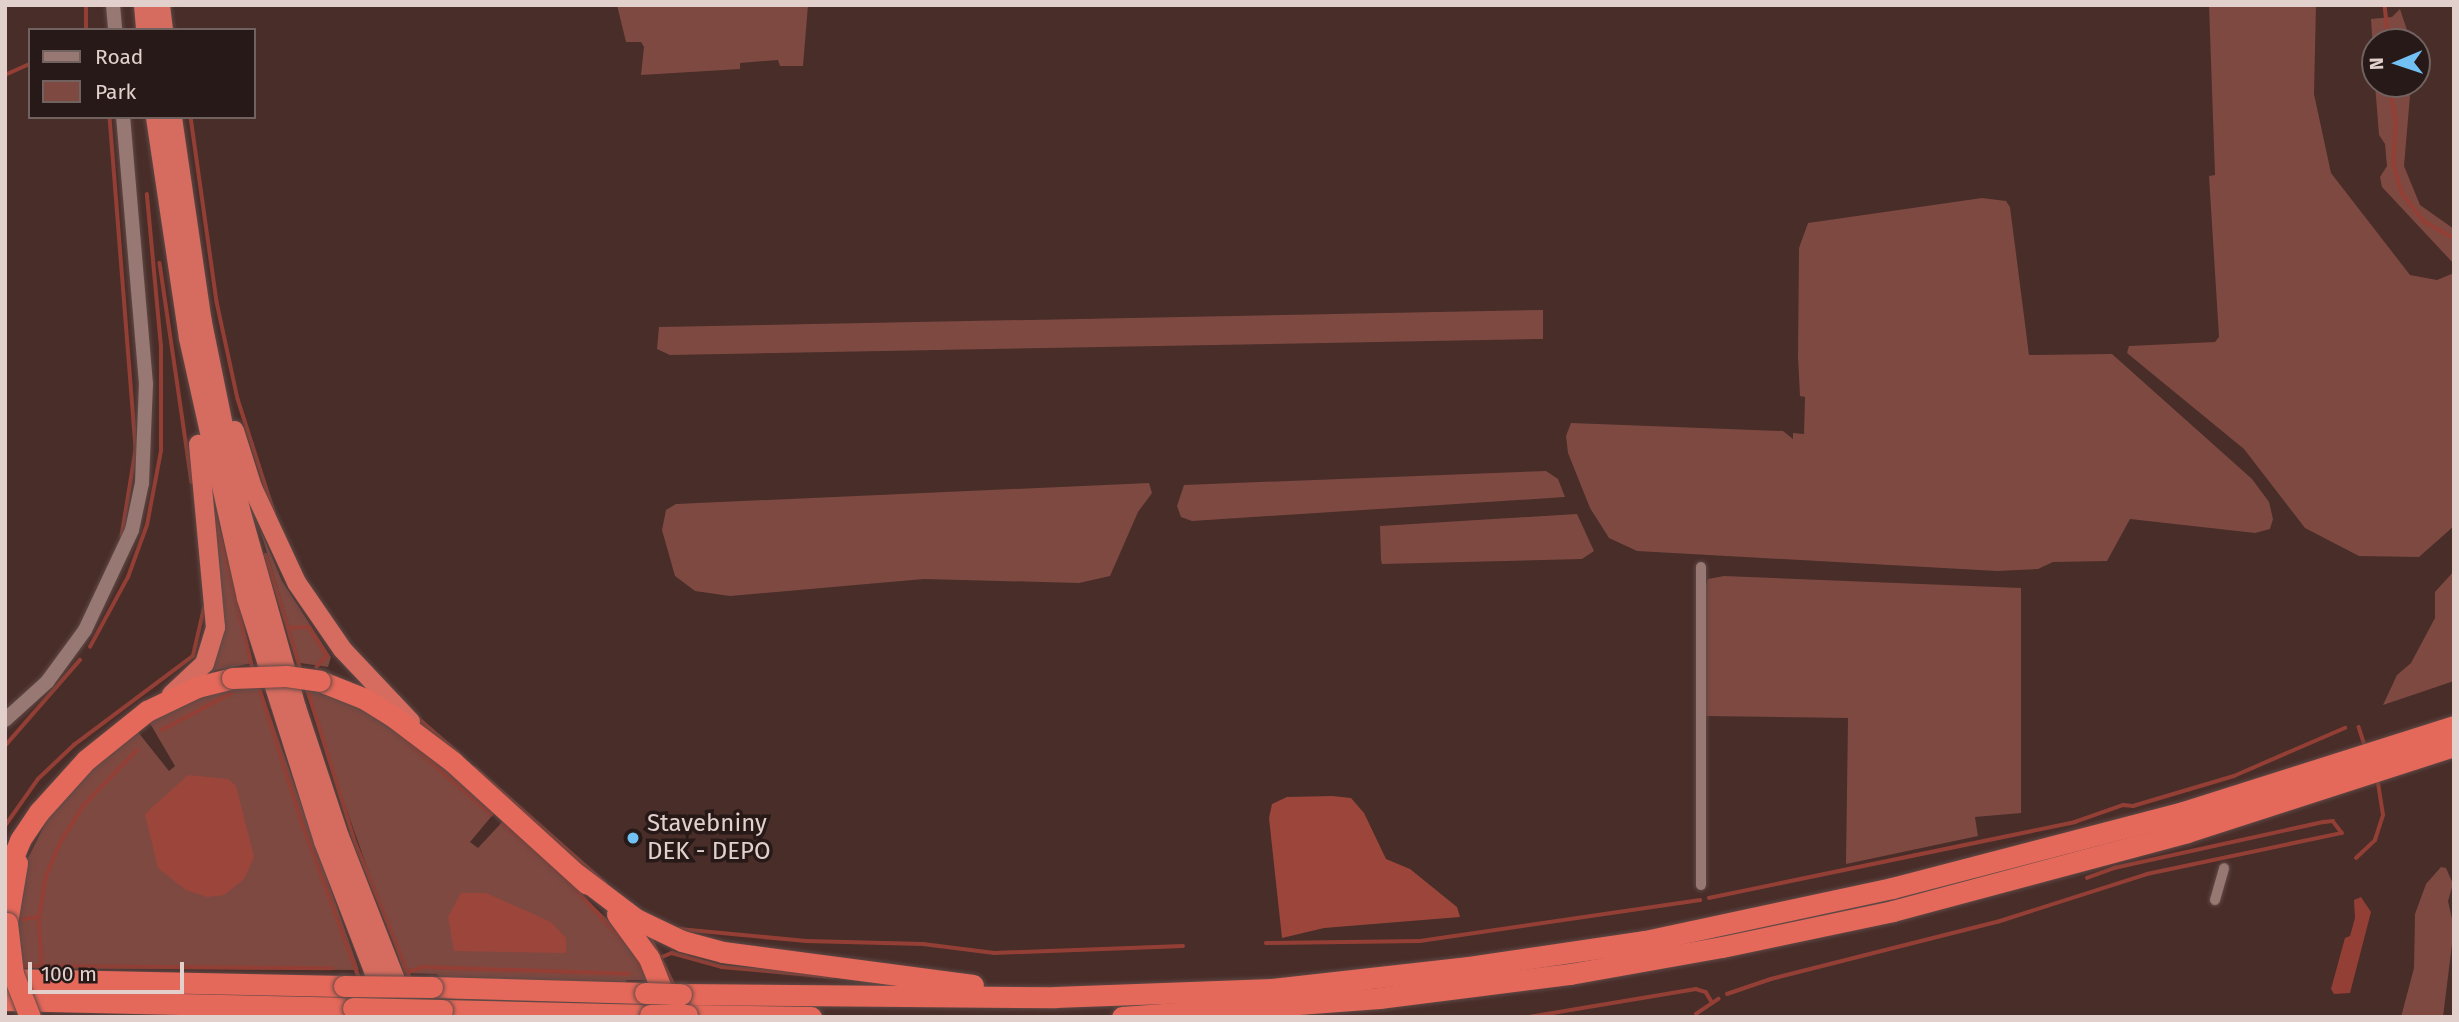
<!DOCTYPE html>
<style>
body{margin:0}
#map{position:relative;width:2459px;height:1022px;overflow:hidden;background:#482d29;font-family:"Fira Sans",sans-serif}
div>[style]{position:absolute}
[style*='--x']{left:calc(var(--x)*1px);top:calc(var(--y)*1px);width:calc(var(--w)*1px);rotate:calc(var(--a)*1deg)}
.green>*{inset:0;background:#7e4941}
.forest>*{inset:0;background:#9c463b}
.water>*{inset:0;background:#943f35}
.stream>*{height:3.5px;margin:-1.75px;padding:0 1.75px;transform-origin:1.75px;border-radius:1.75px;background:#943f35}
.roads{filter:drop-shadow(0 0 2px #604946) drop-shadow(0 0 2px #604946)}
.minor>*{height:10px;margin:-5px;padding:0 5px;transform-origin:5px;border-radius:5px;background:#987872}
.tertiary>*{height:14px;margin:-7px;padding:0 7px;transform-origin:7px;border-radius:7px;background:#987872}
.trunk>*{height:19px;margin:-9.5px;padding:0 9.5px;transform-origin:9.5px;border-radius:9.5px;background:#d66c5f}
.motorway>*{height:21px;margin:-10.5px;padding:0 10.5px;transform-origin:10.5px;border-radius:10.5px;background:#e5695a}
.bridges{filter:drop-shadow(0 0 2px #604946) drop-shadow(0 0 2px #604946)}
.motorway-bridge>*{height:21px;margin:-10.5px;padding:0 10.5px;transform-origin:10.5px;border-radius:10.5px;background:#e5695a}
.dots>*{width:19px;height:19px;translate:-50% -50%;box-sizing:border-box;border:4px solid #261917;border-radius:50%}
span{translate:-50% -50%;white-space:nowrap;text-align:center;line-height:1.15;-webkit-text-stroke:7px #261917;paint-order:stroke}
.poi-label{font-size:24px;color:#e2d0cd}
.left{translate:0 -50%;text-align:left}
.frame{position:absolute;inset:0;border:7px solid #e2d0cd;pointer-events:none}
.legend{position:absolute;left:28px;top:28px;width:228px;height:91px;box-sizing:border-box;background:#261917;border:2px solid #716260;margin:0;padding:9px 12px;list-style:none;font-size:21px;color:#e2d0cd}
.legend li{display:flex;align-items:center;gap:14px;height:35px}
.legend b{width:35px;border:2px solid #716260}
.north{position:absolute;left:2361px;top:28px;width:70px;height:70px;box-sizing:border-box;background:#261917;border:2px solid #716260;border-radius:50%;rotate:268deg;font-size:19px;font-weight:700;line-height:28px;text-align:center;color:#e2d0cd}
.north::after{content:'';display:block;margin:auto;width:24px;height:32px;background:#72c1f5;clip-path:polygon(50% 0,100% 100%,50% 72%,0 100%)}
.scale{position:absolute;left:28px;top:962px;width:156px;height:32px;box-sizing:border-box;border:4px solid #e2d0cd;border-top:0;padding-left:9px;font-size:21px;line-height:24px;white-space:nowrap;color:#e2d0cd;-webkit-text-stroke:5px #261917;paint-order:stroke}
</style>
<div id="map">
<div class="green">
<div style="clip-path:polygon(617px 5px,808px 5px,803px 66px,780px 66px,778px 60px,740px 63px,740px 69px,641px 75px,644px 47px,641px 42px,626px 42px)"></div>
<div style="clip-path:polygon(2209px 5px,2316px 5px,2314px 94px,2331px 173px,2410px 275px,2437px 280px,2454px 273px,2454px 526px,2419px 557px,2359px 556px,2305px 528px,2244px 449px,2127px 353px,2129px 346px,2215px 342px,2219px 337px,2209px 176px,2215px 175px)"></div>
<div style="clip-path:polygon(2400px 9px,2411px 42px,2375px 42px,2375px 81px,2371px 19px,2392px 17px)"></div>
<div style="clip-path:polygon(2375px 84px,2411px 84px,2404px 166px,2420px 205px,2454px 229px,2454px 264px,2382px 187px,2380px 177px,2387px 166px,2385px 144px,2379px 135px)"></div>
<div style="clip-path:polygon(1982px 198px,2006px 201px,2010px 207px,2029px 355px,2112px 354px,2252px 479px,2269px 502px,2273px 519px,2270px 529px,2255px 533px,2130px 519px,2107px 561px,2053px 562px,2038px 569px,1997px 571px,1637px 551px,1609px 538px,1590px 508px,1568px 453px,1566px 436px,1571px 423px,1783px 431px,1793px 439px,1793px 433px,1804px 434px,1805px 397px,1800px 396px,1798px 357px,1799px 248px,1808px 223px)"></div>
<div style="clip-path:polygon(1543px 310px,1543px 339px,1536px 339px,670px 355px,657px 349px,659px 327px)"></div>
<div style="clip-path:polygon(1546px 471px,1558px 479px,1565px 497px,1192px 521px,1181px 517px,1177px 506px,1184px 485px)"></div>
<div style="clip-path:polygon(1149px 483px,1152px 493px,1138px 512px,1110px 576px,1079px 583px,924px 579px,730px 596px,695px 591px,675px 576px,662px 530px,666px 510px,676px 504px)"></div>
<div style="clip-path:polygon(211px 495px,253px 663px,208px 672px,219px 649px,223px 610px)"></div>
<div style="clip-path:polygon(1577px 514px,1594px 551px,1582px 559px,1382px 564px,1381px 560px,1380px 526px)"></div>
<div style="clip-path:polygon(259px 526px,282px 581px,331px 657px,328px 667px,300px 663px)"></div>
<div style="clip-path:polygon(2454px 571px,2454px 681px,2383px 705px,2397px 675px,2411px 663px,2435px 618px,2435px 592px)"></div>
<div style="clip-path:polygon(1724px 576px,2021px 588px,2021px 813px,1975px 817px,1978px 836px,1846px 864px,1848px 718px,1706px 716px,1704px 592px,1708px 579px)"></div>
<div style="clip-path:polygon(258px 680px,359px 970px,19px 968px,13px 922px,21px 872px,51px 812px,97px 763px,138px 732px,169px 771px,175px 766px,148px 720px,176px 701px)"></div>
<div style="clip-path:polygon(303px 685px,325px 689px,390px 721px,496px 811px,470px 842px,478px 848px,505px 819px,618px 930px,649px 980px,626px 980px,626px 984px,440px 979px,437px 974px,404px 973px)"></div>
<div style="clip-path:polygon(2441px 867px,2446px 868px,2453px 884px,2448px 901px,2454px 928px,2443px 1017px,2401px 1017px,2414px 968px,2415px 914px,2426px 884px)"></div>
</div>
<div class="forest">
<div style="clip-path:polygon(188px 775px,228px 779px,236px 786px,254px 857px,244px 879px,224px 895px,207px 897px,186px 890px,158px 868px,145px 814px)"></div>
<div style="clip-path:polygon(1332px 796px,1351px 798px,1364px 813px,1386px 859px,1410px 869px,1457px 907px,1460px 917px,1324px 928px,1282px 938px,1269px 818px,1272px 804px,1287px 797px)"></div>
<div style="clip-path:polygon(461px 893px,486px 893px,551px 922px,566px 938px,566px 953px,454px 951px,448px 917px)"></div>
</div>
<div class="water">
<div style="clip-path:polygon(2361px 897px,2371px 912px,2350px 993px,2334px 994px,2331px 989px,2345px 938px,2350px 936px,2355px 918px,2354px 900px)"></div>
</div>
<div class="stream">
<div style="--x:2385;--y:5;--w:37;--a:84"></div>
<div style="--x:86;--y:30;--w:25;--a:-90"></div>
<div style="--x:5;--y:75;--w:27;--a:-24"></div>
<div style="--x:2389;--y:84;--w:38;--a:79"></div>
<div style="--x:2396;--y:121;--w:44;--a:92.6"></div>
<div style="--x:2394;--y:165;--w:29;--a:74"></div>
<div style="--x:2402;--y:193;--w:37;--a:52"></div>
<div style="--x:2425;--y:222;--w:33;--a:29"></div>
<div style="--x:110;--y:117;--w:334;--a:85.5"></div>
<div style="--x:136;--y:450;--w:87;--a:99.2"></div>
<div style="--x:191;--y:117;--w:187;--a:82"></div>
<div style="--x:217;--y:302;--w:99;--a:77.8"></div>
<div style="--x:238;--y:399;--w:119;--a:72.3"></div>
<div style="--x:160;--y:263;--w:221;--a:81.7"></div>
<div style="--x:215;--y:514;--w:160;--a:76.2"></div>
<div style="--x:266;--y:555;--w:120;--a:73.1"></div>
<div style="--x:288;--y:628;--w:21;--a:-3"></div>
<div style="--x:309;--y:627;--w:34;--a:58"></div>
<div style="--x:327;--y:656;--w:15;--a:132"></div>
<div style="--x:90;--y:647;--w:80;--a:-61.5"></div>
<div style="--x:128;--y:577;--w:55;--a:-69.9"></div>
<div style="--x:147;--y:525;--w:75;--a:-79.3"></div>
<div style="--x:161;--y:451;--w:104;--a:-90"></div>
<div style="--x:161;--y:347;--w:153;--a:-95.3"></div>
<div style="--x:258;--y:683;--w:146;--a:72.4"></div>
<div style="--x:302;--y:822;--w:168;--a:69.8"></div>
<div style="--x:307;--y:687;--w:164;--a:72.7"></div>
<div style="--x:356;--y:844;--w:147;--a:68"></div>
<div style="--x:417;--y:717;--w:55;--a:41.3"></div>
<div style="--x:2359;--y:727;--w:19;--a:72"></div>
<div style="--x:162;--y:730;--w:79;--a:-27.9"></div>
<div style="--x:232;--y:693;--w:5;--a:-101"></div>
<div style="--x:400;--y:735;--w:121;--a:41"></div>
<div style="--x:5;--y:746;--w:114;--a:-48.9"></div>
<div style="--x:475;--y:768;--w:174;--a:41.5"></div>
<div style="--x:503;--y:824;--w:84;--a:41.1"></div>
<div style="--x:566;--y:879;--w:87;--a:47.3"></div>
<div style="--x:5;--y:826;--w:57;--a:-54.9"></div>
<div style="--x:38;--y:779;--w:50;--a:-43.4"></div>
<div style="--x:74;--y:745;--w:149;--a:-36.8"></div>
<div style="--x:193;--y:656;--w:49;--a:-77.1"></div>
<div style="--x:2356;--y:858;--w:26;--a:-43"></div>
<div style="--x:2375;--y:840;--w:26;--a:-72"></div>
<div style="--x:2383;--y:815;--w:36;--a:-99"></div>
<div style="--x:2087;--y:878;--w:29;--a:-20"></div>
<div style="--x:2114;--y:868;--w:215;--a:-12.4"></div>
<div style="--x:2324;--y:822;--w:9;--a:-6"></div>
<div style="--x:2333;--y:821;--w:15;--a:53"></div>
<div style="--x:1709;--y:898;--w:374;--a:-11.7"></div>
<div style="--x:2075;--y:822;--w:51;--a:-19.5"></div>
<div style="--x:2123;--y:805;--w:10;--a:6"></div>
<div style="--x:2133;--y:806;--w:105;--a:-16.5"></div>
<div style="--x:2234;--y:776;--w:121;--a:-23.4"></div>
<div style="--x:39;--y:917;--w:42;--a:-80.3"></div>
<div style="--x:46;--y:876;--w:36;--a:-67"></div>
<div style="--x:60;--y:843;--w:44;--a:-58.1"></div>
<div style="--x:83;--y:806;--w:78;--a:-46"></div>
<div style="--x:17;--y:920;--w:22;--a:-8"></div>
<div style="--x:39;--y:917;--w:49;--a:86.5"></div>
<div style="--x:679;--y:929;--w:128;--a:5.4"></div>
<div style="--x:806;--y:941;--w:117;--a:1.5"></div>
<div style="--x:923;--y:944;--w:72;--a:7.2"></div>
<div style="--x:994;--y:953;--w:189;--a:-2.1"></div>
<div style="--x:651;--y:939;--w:54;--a:63.4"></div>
<div style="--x:1266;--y:943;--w:154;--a:-0.7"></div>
<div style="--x:1420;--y:941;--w:283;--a:-8.3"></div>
<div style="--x:634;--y:955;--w:20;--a:60"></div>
<div style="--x:662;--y:957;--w:11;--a:-22"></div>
<div style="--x:672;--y:953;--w:52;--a:15.6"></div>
<div style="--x:722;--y:967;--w:111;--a:5.1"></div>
<div style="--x:19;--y:966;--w:313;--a:0.4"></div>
<div style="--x:408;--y:972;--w:16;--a:-18"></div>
<div style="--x:423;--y:967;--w:206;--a:1.9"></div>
<div style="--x:1727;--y:994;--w:46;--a:-18.8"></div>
<div style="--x:1771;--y:979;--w:233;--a:-14.2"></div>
<div style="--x:1997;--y:922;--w:157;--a:-17.7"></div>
<div style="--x:2147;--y:874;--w:199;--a:-11.9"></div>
<div style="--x:1696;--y:1014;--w:27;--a:-34"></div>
<div style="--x:1529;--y:1017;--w:169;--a:-9.5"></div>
<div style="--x:1696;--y:989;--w:10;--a:17"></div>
<div style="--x:1706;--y:992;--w:12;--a:59"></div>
</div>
<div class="roads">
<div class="minor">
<div style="--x:1701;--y:885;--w:318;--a:-90"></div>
<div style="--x:2215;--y:900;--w:33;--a:-74"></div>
</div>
<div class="tertiary">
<div style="--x:113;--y:5;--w:25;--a:85"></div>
<div style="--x:5;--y:720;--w:57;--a:-42.1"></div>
<div style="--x:47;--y:682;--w:64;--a:-53.8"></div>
<div style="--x:85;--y:630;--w:110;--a:-64.8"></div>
<div style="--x:132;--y:530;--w:48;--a:-78"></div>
<div style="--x:142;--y:483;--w:99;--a:-87.7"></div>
<div style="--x:146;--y:384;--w:268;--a:-94.9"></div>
</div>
<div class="trunk">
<div style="--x:143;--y:5;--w:25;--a:85"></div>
<div style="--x:160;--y:5;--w:25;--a:83"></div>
<div style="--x:155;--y:117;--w:223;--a:81.5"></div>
<div style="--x:188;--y:338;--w:266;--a:77.4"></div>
<div style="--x:246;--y:598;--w:255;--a:72.4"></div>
<div style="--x:323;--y:841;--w:189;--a:68.9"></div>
<div style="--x:172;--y:117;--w:207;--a:81.7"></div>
<div style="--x:202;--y:322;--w:191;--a:78.5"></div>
<div style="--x:240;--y:509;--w:206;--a:74.2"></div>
<div style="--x:296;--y:707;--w:136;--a:71.6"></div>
<div style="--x:339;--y:836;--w:194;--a:68.6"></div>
<div style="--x:234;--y:430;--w:60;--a:72.5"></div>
<div style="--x:252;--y:487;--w:105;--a:65.1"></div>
<div style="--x:296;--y:582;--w:81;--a:55.5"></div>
<div style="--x:342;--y:649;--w:99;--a:46.6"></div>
<div style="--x:171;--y:694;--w:45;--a:-43.2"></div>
<div style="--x:204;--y:663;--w:38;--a:-73"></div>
<div style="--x:215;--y:627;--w:184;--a:-95.3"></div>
</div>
<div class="motorway">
<div style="--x:320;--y:681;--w:48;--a:21.8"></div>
<div style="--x:365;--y:699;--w:36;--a:32"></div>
<div style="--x:395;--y:718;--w:73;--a:37.2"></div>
<div style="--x:453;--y:762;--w:181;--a:42.3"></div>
<div style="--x:578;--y:875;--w:73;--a:37.2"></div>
<div style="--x:636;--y:919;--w:51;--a:25.6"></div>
<div style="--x:682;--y:941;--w:42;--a:15"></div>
<div style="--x:723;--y:952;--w:252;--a:7.5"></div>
<div style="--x:5;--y:876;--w:39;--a:-67"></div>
<div style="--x:20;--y:840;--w:34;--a:-56"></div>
<div style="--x:39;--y:812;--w:70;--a:-47.9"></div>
<div style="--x:86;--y:760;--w:78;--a:-38.8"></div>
<div style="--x:147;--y:711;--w:55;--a:-25.6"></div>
<div style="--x:197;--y:687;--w:36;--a:-14"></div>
<div style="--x:617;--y:914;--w:54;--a:54"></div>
<div style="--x:649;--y:958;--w:54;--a:68.2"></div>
<div style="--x:7;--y:923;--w:61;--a:-80.5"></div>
<div style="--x:5;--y:979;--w:339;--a:1.2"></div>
<div style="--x:432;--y:987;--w:213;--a:1.6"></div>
<div style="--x:681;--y:994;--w:374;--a:0.5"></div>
<div style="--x:1055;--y:997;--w:217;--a:-2.1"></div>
<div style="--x:1272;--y:989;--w:198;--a:-6.4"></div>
<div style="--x:1469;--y:967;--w:178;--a:-8.4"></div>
<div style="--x:1645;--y:941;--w:253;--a:-12.1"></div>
<div style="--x:1892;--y:888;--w:301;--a:-14.6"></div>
<div style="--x:2183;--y:812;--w:284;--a:-17.6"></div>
<div style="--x:5;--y:1000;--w:348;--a:1.3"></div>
<div style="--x:442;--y:1010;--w:208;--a:1.4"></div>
<div style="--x:687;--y:1015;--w:124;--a:0.9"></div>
<div style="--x:1122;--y:1017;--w:258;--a:-4.2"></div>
<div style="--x:1379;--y:998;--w:193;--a:-7.2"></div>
<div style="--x:1570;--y:974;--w:154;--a:-10.1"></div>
<div style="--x:1722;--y:947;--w:175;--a:-11.9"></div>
<div style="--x:1893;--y:911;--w:304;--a:-15"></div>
<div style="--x:2187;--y:832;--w:281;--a:-17.9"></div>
</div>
</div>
<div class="bridges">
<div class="motorway-bridge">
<div style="--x:232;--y:678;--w:54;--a:-2.1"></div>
<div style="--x:286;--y:676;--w:34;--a:8"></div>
<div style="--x:7;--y:923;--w:51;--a:83.3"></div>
<div style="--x:13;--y:974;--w:46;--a:68.4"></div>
<div style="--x:344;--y:986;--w:88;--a:0.7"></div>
<div style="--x:645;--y:993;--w:36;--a:2"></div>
<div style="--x:353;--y:1008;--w:89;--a:1.3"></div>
<div style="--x:650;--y:1015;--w:37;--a:0"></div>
</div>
</div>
<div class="dots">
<div style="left:633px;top:838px;background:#72c1f5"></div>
</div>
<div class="poi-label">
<span class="left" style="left:647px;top:838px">Stavebniny<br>DEK - DEPO</span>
</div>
<div class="frame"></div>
<ul class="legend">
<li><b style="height:9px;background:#987872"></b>Road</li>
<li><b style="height:19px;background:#7e4941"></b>Park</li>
</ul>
<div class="north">N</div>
<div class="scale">100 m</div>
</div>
